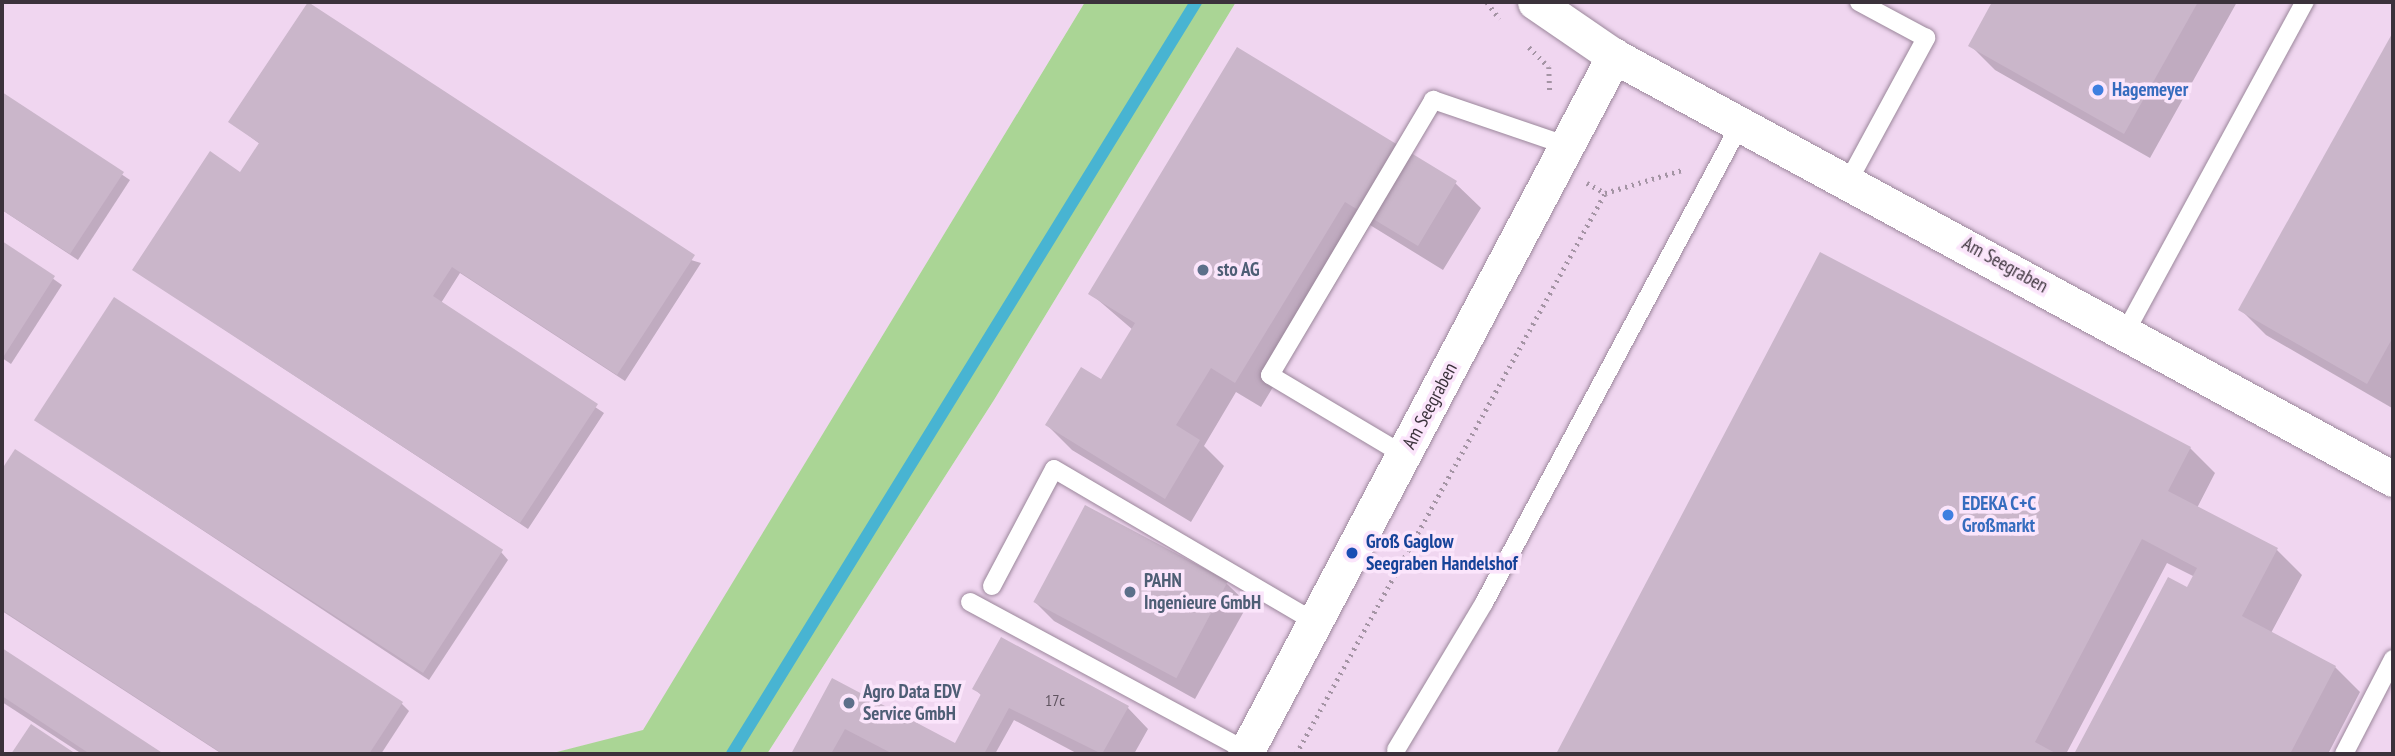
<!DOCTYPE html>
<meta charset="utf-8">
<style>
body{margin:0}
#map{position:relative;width:2395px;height:756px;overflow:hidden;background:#fbe5fb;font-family:"PT Sans Narrow",sans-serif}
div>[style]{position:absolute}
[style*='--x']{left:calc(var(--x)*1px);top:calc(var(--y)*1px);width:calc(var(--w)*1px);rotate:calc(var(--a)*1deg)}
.built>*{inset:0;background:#f0d6f0}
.green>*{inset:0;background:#aad595}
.shadow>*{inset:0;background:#0003}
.stream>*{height:12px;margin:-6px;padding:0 6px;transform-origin:6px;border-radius:6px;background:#48b4d2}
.building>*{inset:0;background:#cab6ca;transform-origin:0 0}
.path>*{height:4.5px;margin-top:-2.25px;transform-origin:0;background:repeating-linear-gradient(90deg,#a494a4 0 2px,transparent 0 7px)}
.roads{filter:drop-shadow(0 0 2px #9b879b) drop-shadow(0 0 2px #9b879b)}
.service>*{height:18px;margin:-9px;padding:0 9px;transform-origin:9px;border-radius:9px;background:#fff}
.minor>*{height:35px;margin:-17.5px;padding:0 17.5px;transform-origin:17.5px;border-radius:17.5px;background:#fff}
.dots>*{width:19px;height:19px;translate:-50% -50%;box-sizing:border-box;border:4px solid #fbe5fb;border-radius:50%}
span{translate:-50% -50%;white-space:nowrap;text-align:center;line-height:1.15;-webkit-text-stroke:7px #fbe5fb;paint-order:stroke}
.number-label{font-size:16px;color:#5f535f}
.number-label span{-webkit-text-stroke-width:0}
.shop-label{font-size:19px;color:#366cbe;font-weight:700}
.left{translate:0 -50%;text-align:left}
.street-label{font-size:19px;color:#3b323b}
.service-label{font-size:19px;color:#4e5e75;font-weight:700}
.transit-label{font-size:19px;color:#164399;font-weight:700}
.frame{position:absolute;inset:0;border:4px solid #3b323b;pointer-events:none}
</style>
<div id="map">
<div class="built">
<div style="clip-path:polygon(2px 2px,1085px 2px,643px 731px,549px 754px,2px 754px)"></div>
<div style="clip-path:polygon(1236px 2px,2393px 2px,2393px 754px,767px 754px,994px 400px)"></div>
</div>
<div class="green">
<div style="clip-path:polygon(1085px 2px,1236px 2px,994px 400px,767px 754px,549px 754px,643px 730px)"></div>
</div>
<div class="shadow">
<div style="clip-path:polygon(1994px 2px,1993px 2px,2237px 2px,2150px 158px,1995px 70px,1970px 45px)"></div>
<div style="clip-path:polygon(2393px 36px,2393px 406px,2392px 408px,2266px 335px,2241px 310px)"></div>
<div style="clip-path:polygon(1237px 50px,1455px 183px,1481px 208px,1443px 270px,1370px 225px,1261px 407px,1236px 392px,1204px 446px,1224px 466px,1191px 522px,1072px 450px,1047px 425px,1102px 382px,1133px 330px,1090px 293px)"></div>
<div style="clip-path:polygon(2px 94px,130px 180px,78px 260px,2px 210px)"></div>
<div style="clip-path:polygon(231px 122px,701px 263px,625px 381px,460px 273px,441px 303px,604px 413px,528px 529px,134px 270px,241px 174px,260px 144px)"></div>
<div style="clip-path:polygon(2px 243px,62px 285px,11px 364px,2px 358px)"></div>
<div style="clip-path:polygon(1820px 254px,2190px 448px,2215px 473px,2197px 508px,2277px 550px,2302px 575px,2271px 633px,2335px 667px,2360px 692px,2328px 754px,2076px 754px,2168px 579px,2188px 590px,2195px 577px,2167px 563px,2066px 754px,1558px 754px)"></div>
<div style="clip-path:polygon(36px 420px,501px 552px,508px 560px,429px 680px)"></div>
<div style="clip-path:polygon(15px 451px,402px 704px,409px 711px,381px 754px,222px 754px,2px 611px,2px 472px)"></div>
<div style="clip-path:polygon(1227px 584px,1248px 604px,1195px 699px,1054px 621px,1034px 601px)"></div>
<div style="clip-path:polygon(2px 650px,161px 754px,82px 754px,2px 702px)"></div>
<div style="clip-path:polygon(832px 680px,963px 750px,982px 696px,975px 689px,1128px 708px,1148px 729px,1134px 754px,1078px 754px,1014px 720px,995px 754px,793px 754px)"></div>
</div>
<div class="stream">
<div style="--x:732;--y:754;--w:884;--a:-58.32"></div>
</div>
<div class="building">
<div style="clip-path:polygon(308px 2px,695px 255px,617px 375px,452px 267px,433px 296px,598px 404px,520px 523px,132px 270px,210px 151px,240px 172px,259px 143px,228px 122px)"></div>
<div style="clip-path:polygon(1992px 2px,2198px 2px,2124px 134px,1968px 46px)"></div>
<div style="clip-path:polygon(2393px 32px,2393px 337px,2367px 384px,2238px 310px)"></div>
<div style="clip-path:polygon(1237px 47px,1457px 181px,1418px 246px,1345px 202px,1235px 383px,1211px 368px,1176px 425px,1200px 440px,1165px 499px,1045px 425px,1081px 367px,1101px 379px,1135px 323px,1088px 294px)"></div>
<div style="clip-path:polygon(2px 92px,124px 172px,70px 254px,2px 210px)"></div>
<div style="clip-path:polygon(2px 241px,55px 276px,2px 359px)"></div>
<div style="clip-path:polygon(1820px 252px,2191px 447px,2168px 491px,2278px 548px,2242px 616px,2336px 666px,2290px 754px,2074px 754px,2168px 577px,2187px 587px,2197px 568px,2142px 539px,2035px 742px,2057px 754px,1556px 754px)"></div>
<div style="left:114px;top:297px;width:464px;height:147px;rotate:33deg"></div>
<div style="clip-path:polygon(15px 449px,403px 702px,369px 754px,223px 754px,2px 610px,2px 469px)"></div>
<div style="left:1085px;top:505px;width:162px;height:110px;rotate:28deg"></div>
<div style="clip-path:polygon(1001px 637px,1129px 706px,1102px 754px,1009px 708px,984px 754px,893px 754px,845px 729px,831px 754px,791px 754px,832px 678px,955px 743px,981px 694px,972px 689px)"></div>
<div style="clip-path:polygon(2px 648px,164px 754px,90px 754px,2px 696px)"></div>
<div style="clip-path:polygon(31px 724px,76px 754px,11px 754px)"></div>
</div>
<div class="path">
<div style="--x:1487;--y:2;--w:21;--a:53"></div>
<div style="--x:1529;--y:47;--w:28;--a:45"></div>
<div style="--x:1549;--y:67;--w:26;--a:88"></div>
<div style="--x:1587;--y:183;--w:21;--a:29"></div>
<div style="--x:1296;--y:754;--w:640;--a:-61.15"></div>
<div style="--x:1605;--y:193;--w:80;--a:-16.6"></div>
</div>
<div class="roads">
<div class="service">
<div style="--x:1849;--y:180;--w:162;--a:-61.5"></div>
<div style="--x:1926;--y:38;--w:76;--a:-151.8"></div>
<div style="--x:2126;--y:331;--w:375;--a:-61.5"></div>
<div style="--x:1404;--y:455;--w:156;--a:-149.2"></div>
<div style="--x:1270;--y:375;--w:320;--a:-59.3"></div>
<div style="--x:1433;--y:100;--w:143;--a:18.8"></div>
<div style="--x:992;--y:586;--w:132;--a:-62.1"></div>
<div style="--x:1054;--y:469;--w:303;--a:30.4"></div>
<div style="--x:970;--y:602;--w:315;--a:28.3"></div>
<div style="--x:1396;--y:750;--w:171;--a:-59.1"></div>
<div style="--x:1484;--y:603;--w:547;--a:-61.84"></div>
<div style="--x:2344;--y:754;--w:107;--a:-62.7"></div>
</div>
<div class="minor">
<div style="--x:1535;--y:2;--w:96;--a:34.4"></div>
<div style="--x:1614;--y:56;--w:886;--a:28.5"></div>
<div style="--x:1245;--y:754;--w:790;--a:-62.14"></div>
</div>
</div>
<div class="dots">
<div style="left:2098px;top:90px;background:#3f7fe0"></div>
<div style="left:1203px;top:270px;background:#5c6f8a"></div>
<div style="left:1948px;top:515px;background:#3f7fe0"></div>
<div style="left:1352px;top:553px;background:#1a4fb4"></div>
<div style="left:1130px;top:592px;background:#5c6f8a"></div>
<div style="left:849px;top:703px;background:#5c6f8a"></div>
</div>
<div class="number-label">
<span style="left:1055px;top:700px">17c</span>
</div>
<div class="shop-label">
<span class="left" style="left:2112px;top:90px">Hagemeyer</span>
<span class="left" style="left:1962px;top:515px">EDEKA C+C<br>Großmarkt</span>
</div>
<div class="street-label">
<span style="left:2005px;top:265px;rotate:29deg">Am Seegraben</span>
<span style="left:1430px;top:406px;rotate:-62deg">Am Seegraben</span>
</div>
<div class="service-label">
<span class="left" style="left:1217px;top:270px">sto AG</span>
<span class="left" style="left:1144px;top:592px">PAHN<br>Ingenieure GmbH</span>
<span class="left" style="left:863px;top:703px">Agro Data EDV<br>Service GmbH</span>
</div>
<div class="transit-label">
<span class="left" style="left:1366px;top:553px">Groß Gaglow<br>Seegraben Handelshof</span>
</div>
<div class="frame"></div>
</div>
